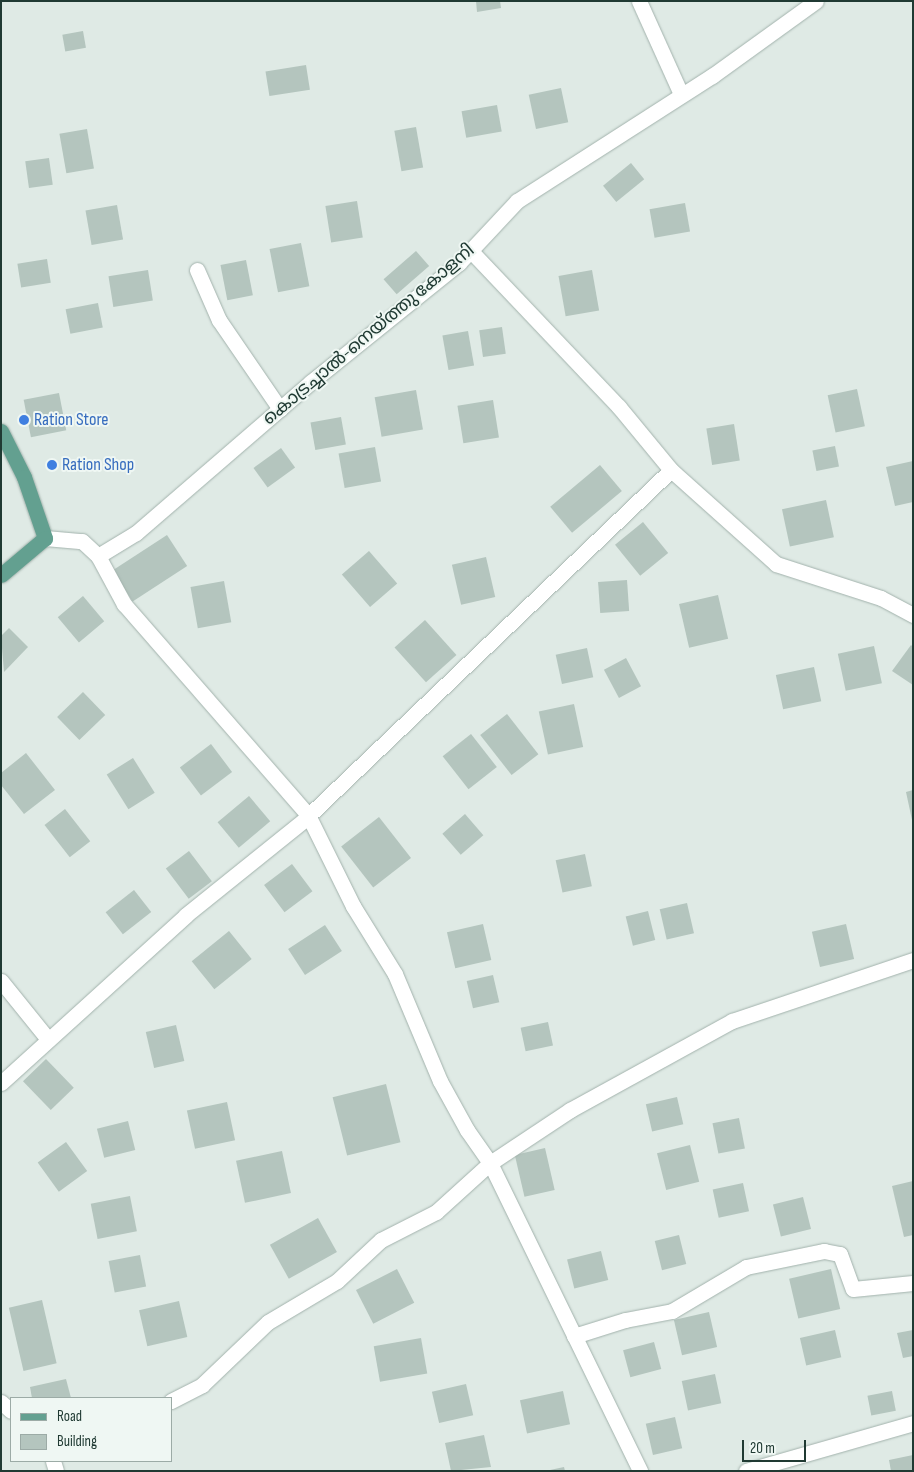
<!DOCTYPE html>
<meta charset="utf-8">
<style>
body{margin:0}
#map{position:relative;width:914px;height:1472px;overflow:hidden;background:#dfeae5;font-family:"Sofia Sans Condensed","Noto Sans Malayalam",sans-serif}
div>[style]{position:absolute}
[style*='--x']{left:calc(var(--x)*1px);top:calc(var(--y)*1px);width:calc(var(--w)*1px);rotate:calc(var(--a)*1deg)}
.building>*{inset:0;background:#b4c5be;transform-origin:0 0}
.roads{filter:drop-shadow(0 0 1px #a2b2ac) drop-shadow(0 0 1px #a2b2ac)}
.minor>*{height:15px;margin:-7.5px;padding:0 7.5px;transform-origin:7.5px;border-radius:7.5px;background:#fff}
.major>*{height:15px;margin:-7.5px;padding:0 7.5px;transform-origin:7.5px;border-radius:7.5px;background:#63a090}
.dots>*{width:14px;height:14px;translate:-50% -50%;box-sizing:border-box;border:2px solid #eff7f3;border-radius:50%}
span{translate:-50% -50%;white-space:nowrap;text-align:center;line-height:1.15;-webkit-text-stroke:4px #eff7f3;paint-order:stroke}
.street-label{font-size:18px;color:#203a33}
.shop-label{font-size:18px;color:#366cbe}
.left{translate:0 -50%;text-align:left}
.frame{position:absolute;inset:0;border:2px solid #203a33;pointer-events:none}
.legend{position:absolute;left:10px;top:1397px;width:162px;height:65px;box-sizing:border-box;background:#eff7f3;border:1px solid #9caba6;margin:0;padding:6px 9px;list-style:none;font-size:15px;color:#203a33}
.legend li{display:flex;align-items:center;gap:10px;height:25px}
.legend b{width:25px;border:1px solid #9caba6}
.scale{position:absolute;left:742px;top:1440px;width:64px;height:22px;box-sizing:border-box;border:2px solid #203a33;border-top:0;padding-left:6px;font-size:15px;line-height:18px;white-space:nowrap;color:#203a33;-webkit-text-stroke:4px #eff7f3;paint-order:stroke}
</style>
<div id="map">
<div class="building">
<div style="clip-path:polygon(476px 1px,500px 1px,501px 8px,477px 12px)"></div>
<div style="left:83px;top:31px;width:17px;height:21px;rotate:80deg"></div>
<div style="left:306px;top:65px;width:25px;height:41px;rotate:81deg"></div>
<div style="left:561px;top:88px;width:35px;height:33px;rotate:78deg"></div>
<div style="left:497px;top:105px;width:27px;height:36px;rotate:80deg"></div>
<div style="left:416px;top:127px;width:41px;height:22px;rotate:80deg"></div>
<div style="left:87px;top:129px;width:40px;height:28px;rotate:80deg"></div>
<div style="left:49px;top:158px;width:27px;height:24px;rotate:82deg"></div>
<div style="left:631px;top:163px;width:21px;height:36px;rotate:51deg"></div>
<div style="left:357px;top:201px;width:37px;height:32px;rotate:81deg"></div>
<div style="left:685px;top:203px;width:29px;height:36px;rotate:80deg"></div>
<div style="left:117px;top:205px;width:35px;height:32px;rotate:80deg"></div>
<div style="left:301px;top:243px;width:44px;height:32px;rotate:79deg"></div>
<div style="left:416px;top:251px;width:20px;height:43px;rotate:49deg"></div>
<div style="left:47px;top:259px;width:24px;height:30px;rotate:81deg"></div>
<div style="left:246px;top:260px;width:36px;height:26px;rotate:79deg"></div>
<div style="left:148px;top:270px;width:31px;height:40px;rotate:81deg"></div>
<div style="left:592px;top:270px;width:41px;height:34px;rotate:80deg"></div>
<div style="left:98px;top:303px;width:25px;height:33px;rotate:79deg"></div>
<div style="left:502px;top:327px;width:27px;height:23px;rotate:82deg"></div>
<div style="left:468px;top:331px;width:35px;height:26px;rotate:80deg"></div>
<div style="left:857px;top:389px;width:38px;height:30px;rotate:78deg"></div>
<div style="left:416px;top:390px;width:40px;height:42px;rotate:80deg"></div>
<div style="left:59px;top:393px;width:38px;height:36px;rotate:79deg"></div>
<div style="left:493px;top:400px;width:38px;height:36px;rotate:81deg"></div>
<div style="left:341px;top:417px;width:28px;height:31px;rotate:80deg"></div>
<div style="left:734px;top:424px;width:37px;height:28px;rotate:81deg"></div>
<div style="left:835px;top:446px;width:21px;height:23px;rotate:79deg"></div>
<div style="left:375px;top:447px;width:35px;height:37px;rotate:80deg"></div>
<div style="left:281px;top:448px;width:24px;height:34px;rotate:54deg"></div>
<div style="clip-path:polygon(913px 461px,913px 502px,895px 506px,886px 467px)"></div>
<div style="left:600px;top:465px;width:34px;height:65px;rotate:50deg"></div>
<div style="left:826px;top:500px;width:38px;height:45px;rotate:78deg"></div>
<div style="left:643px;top:522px;width:40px;height:36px;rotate:51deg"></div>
<div style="left:167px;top:535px;width:37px;height:65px;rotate:57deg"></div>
<div style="left:369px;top:551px;width:43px;height:36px;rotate:49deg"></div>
<div style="left:486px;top:557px;width:41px;height:35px;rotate:77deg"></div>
<div style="left:627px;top:580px;width:31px;height:29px;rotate:86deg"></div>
<div style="left:224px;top:581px;width:42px;height:34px;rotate:80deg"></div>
<div style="left:718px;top:595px;width:45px;height:40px;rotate:77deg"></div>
<div style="left:83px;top:596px;width:33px;height:33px;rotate:50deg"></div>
<div style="left:425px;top:620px;width:47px;height:41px;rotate:48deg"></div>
<div style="clip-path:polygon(9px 628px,28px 647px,4px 672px,1px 636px)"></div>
<div style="clip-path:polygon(911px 645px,913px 647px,913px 685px,892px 671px)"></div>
<div style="left:874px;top:646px;width:38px;height:37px;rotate:78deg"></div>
<div style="left:587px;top:648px;width:30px;height:32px;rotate:78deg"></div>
<div style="left:626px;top:658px;width:32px;height:25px;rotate:62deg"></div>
<div style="left:814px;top:667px;width:35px;height:39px;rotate:78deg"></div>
<div style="left:83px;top:692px;width:32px;height:36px;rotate:46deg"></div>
<div style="left:574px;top:704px;width:44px;height:36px;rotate:78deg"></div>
<div style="left:507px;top:714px;width:51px;height:34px;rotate:52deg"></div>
<div style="left:471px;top:734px;width:42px;height:36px;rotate:52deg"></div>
<div style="left:211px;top:744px;width:35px;height:39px;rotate:53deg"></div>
<div style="clip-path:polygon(26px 753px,55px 790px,24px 814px,1px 785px,1px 773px)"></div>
<div style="left:133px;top:758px;width:41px;height:31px;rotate:58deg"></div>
<div style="clip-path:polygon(913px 790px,913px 820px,912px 820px,906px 792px)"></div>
<div style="left:249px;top:796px;width:33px;height:41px;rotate:50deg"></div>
<div style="left:65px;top:809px;width:41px;height:26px;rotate:52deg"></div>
<div style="left:465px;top:814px;width:28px;height:30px;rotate:49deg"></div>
<div style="left:379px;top:817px;width:52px;height:48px;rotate:52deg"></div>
<div style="left:189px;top:851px;width:38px;height:29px;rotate:53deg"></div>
<div style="left:585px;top:854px;width:33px;height:30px;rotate:78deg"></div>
<div style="left:292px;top:864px;width:34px;height:35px;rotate:53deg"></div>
<div style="left:134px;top:890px;width:28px;height:36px;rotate:52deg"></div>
<div style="left:687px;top:903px;width:31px;height:28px;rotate:77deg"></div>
<div style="left:648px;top:911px;width:30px;height:23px;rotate:76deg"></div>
<div style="left:483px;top:924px;width:37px;height:37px;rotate:77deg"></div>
<div style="left:846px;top:924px;width:36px;height:35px;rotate:77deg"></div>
<div style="left:325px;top:925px;width:31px;height:44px;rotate:57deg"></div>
<div style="left:229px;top:931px;width:36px;height:48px;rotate:51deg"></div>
<div style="left:493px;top:975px;width:28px;height:27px;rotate:77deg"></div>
<div style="left:548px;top:1022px;width:24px;height:28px;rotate:78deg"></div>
<div style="left:176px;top:1025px;width:37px;height:31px;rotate:77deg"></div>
<div style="left:46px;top:1059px;width:40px;height:32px;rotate:46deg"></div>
<div style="left:386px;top:1084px;width:60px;height:55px;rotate:76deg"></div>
<div style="left:677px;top:1097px;width:28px;height:32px;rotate:77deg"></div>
<div style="left:227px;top:1102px;width:39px;height:41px;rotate:78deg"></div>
<div style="left:739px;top:1118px;width:31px;height:27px;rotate:79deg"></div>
<div style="left:128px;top:1121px;width:30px;height:32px;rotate:76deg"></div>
<div style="left:66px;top:1142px;width:36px;height:35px;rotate:54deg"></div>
<div style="left:690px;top:1145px;width:38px;height:34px;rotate:76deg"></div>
<div style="left:545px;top:1148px;width:43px;height:31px;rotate:77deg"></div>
<div style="left:282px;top:1151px;width:43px;height:47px;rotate:78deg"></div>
<div style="clip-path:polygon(913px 1181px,913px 1235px,904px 1237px,892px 1186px)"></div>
<div style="left:743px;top:1183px;width:29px;height:31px;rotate:78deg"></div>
<div style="left:130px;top:1196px;width:36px;height:40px;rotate:79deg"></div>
<div style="left:803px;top:1197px;width:33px;height:31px;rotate:76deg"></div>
<div style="left:318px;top:1218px;width:39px;height:55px;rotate:61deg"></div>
<div style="left:679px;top:1235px;width:30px;height:25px;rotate:76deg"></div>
<div style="left:601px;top:1251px;width:30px;height:35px;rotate:76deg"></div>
<div style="left:140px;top:1255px;width:32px;height:32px;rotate:79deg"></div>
<div style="left:397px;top:1269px;width:38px;height:46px;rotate:63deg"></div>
<div style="left:831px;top:1269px;width:41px;height:43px;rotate:77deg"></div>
<div style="left:42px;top:1300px;width:65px;height:34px;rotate:77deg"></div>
<div style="left:179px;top:1301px;width:37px;height:41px;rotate:77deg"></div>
<div style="left:709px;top:1312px;width:36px;height:36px;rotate:77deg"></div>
<div style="left:835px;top:1330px;width:28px;height:36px;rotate:77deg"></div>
<div style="clip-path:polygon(913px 1330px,913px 1356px,903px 1358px,897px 1333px)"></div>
<div style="left:421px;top:1338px;width:36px;height:48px;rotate:80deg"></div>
<div style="left:654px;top:1342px;width:28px;height:32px;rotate:75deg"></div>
<div style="left:715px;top:1374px;width:30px;height:34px;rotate:78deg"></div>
<div style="clip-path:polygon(66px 1379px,71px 1398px,32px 1398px,30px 1387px)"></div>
<div style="left:466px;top:1384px;width:32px;height:35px;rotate:77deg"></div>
<div style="left:563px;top:1391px;width:34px;height:44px;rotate:78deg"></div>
<div style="left:892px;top:1391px;width:20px;height:25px;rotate:79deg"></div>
<div style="left:675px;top:1417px;width:32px;height:30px;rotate:77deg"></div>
<div style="clip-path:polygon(484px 1435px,491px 1467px,451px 1471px,445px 1443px)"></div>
<div style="clip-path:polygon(913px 1455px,913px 1471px,891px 1471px,889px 1460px)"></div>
<div style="clip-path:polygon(564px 1467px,565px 1471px,550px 1471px,550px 1470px)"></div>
</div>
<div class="roads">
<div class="minor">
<div style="--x:639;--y:1;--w:102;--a:65.7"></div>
<div style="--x:470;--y:250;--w:216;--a:46.5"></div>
<div style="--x:619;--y:407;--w:82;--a:50.5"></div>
<div style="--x:671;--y:470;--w:141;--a:41.8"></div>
<div style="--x:776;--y:564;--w:110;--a:17.9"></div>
<div style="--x:881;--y:598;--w:36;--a:28"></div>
<div style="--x:197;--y:270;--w:55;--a:66.3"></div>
<div style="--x:219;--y:320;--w:108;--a:55.6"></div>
<div style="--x:45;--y:538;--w:37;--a:5"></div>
<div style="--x:82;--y:541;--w:22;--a:43"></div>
<div style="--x:98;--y:556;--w:44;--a:-31.2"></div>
<div style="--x:136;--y:533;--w:231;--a:-40.8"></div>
<div style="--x:311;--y:382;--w:190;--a:-38.8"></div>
<div style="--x:459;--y:263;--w:85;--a:-46.9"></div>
<div style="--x:517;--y:201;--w:232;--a:-32.7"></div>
<div style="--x:712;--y:76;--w:128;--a:-35.8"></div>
<div style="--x:98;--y:556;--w:55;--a:61.6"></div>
<div style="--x:124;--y:604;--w:280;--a:48.9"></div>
<div style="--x:308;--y:815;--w:102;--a:63.7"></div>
<div style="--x:353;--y:906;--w:80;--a:58.3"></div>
<div style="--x:395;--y:974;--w:116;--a:67.2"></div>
<div style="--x:440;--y:1081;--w:56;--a:61.1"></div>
<div style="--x:467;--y:1130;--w:40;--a:55.1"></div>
<div style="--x:490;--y:1163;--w:343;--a:64"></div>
<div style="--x:1;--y:981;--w:73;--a:51.1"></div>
<div style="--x:1;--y:1083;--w:250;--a:-42.2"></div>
<div style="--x:186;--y:915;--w:151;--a:-38.8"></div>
<div style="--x:304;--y:820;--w:507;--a:-43.64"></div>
<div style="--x:574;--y:1336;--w:53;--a:-17.4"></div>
<div style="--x:625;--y:1320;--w:48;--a:-10.8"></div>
<div style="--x:672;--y:1311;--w:86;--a:-30.7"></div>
<div style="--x:746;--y:1267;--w:80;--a:-11.6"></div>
<div style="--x:824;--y:1251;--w:16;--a:11"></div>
<div style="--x:840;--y:1254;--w:37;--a:70"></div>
<div style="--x:853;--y:1289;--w:60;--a:-5.7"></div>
<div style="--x:171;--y:1401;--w:35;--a:-27"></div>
<div style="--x:202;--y:1385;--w:91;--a:-43.7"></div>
<div style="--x:268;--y:1322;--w:80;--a:-30.7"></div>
<div style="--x:337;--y:1281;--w:60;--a:-43"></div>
<div style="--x:381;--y:1240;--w:62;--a:-27"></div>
<div style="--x:436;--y:1212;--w:73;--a:-42.2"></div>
<div style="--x:490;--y:1163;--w:96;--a:-33.5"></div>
<div style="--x:570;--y:1110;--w:185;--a:-28.8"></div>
<div style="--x:732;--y:1021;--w:191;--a:-18.6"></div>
<div style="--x:1;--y:1402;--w:13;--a:42"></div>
<div style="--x:53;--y:1461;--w:10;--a:73"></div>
<div style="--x:746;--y:1471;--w:174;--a:-16"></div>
</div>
<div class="major">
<div style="--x:1;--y:431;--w:51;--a:63.4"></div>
<div style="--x:24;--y:477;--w:65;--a:71"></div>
<div style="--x:45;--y:538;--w:57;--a:139.9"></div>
</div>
</div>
<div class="dots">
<div style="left:24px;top:420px;background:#3f7fe0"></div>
<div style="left:52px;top:465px;background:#3f7fe0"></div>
</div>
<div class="street-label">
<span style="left:369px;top:335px;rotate:-40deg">കൊട്രച്ചാൽ-നെയ്ത്തു കോളനി</span>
</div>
<div class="shop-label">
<span class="left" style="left:34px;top:420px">Ration Store</span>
<span class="left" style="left:62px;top:465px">Ration Shop</span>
</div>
<div class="frame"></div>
<ul class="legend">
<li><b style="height:6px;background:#63a090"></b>Road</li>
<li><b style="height:14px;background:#b4c5be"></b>Building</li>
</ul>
<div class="scale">20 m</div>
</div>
